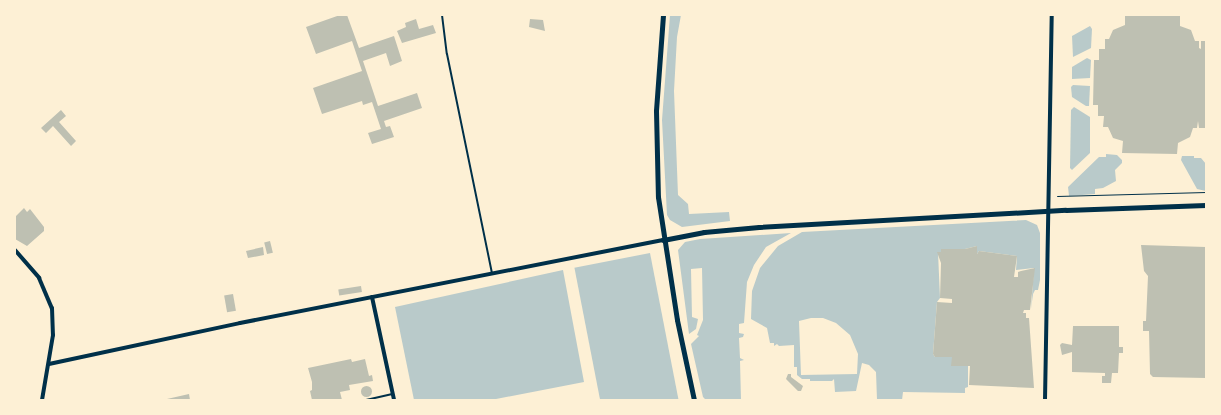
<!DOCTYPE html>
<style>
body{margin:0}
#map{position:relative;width:1221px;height:415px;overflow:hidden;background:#fdf0d5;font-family:"Alegreya Sans",sans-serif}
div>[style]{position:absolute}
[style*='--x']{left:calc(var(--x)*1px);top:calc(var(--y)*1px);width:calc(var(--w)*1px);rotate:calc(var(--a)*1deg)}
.green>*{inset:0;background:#b9caca;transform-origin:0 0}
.building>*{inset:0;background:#bec0b2;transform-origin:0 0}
.round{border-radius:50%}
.path>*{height:1px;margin:-0.5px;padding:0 0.5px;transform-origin:0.5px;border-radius:0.5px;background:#003049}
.service>*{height:2px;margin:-1px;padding:0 1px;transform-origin:1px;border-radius:1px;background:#003049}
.minor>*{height:4px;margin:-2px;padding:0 2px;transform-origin:2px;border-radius:2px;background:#003049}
.secondary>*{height:5px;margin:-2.5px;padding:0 2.5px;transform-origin:2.5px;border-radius:2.5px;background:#003049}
span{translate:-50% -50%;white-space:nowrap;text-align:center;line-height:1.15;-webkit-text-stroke:5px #fdf0d5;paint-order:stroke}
.frame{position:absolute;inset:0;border:16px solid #fdf0d5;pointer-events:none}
</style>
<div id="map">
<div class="green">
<div style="clip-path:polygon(670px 15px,681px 15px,677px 37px,674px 91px,678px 195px,688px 204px,689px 214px,729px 212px,730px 221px,682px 227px,670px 220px,667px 215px,662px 120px)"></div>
<div style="clip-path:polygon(1090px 26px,1092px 29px,1091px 48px,1073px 57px,1072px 36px)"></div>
<div style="clip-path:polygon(1087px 58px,1091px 60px,1090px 78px,1072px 79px,1072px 67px)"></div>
<div style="clip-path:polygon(1073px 85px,1090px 86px,1089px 106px,1086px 106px,1072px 97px,1071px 87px)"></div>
<div style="clip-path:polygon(1074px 107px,1090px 117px,1090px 153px,1072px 170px,1070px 168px,1071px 110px)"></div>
<div style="clip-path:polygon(1106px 154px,1117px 155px,1122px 160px,1122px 163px,1115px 170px,1116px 181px,1103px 188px,1095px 189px,1095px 194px,1069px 196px,1068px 187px,1099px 157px,1106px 157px)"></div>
<div style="clip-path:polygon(1182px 156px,1194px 156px,1194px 158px,1201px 158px,1206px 164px,1206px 191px,1197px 189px,1181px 160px)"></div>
<div style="clip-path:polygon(evenodd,1026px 220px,1037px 225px,1040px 233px,1040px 280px,1038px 290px,1035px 290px,1033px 294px,1031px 309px,1034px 268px,1016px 270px,1017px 256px,979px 251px,977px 254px,977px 246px,965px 249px,941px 249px,941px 252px,938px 252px,940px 298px,937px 302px,933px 354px,935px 357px,952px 357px,952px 366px,968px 366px,968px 387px,965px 388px,965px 393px,903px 392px,902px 400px,877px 400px,876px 372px,869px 365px,862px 363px,856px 391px,835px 392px,834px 379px,832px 381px,810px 381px,810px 379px,802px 379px,797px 375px,797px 367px,794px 367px,794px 345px,779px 346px,777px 344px,774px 346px,774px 343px,770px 343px,767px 328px,751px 319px,752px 291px,760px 268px,778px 246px,802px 232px,1026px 220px,811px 318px,823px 318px,836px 323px,850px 335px,858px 354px,857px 374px,801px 375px,799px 321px,811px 318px)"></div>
<div style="clip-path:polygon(791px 233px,766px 247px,754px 265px,747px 282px,744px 323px,739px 324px,739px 333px,744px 334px,743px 337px,739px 338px,740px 358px,744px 360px,740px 361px,741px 400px,706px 400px,703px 397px,691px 344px,699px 336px,697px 335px,703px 320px,702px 268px,691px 269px,692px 317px,698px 319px,696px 329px,689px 334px,678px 250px,685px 242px,700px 239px)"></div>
<div style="left:650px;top:253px;width:150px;height:77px;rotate:79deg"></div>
<div style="clip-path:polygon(563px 270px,584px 382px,491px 400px,414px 400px,395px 307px)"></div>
</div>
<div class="building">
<div style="clip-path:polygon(340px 15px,347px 15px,359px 48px,394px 36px,402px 61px,390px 66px,386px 53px,363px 61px,378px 106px,417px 93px,422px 108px,384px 121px,386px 127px,390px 126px,394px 137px,372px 144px,368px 133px,381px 129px,372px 102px,363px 105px,362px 101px,322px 114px,313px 88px,362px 71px,352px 41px,316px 54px,306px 27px)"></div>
<div style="clip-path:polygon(1125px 15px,1180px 15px,1180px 26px,1191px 30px,1195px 41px,1199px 41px,1199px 48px,1201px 49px,1201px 41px,1206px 41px,1206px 128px,1199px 128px,1198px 121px,1197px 128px,1193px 128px,1190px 137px,1178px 143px,1177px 154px,1122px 153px,1123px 141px,1113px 138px,1108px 127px,1103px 127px,1104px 116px,1098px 116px,1098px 105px,1093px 105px,1094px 60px,1099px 60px,1099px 49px,1105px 49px,1105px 39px,1109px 39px,1113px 30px,1125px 25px)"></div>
<div style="clip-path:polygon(416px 19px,419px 29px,433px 25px,436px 33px,402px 43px,397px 31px,406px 27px,405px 23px)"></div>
<div style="clip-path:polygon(530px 19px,543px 20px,545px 31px,529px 27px)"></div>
<div style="clip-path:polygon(61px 110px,66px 116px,59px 122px,76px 141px,71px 146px,53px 126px,46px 133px,41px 128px)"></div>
<div style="clip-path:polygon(24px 208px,27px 212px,30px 209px,44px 227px,44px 231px,27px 246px,15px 239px,15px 217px)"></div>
<div style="left:270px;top:241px;width:12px;height:6px;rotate:76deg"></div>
<div style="clip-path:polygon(1141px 245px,1206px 247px,1206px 378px,1153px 377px,1150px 374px,1149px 331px,1143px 331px,1143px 321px,1146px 321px,1148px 276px,1144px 271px)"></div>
<div style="clip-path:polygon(977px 246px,977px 254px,979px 251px,1017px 256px,1014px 277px,1018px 277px,1018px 272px,1021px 271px,1035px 268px,1030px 310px,1024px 310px,1023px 313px,1026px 313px,1026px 318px,1029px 318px,1034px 388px,969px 385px,970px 366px,951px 366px,952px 357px,935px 357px,933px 354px,937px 302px,952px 303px,952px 299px,940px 298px,941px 263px,937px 252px,941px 252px,941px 249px,965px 249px)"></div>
<div style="clip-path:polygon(263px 247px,264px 255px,248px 258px,246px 251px)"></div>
<div style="left:361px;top:286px;width:6px;height:23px;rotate:81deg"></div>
<div style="left:233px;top:294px;width:17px;height:9px;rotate:80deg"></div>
<div style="clip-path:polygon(1073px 326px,1119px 326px,1119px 347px,1123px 347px,1123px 353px,1119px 353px,1118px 373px,1112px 373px,1111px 383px,1102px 383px,1102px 376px,1105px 376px,1105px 373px,1072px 372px,1072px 352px,1062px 355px,1060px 345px,1062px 343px,1072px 345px)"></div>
<div style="clip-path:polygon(351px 359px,352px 362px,365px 359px,369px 376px,372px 375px,373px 381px,349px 385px,350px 390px,340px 392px,342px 400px,312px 400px,310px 391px,312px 390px,312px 382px,308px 368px)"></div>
<div style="clip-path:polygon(788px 374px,791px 374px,791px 377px,803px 386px,801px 391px,798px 391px,786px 379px)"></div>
<div class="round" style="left:360.5px;top:385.5px;width:11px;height:11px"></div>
<div style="clip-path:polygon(189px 394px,190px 400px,167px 400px,167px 399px)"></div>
</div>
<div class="path">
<div style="--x:1057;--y:196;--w:149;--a:-1.5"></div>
</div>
<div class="service">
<div style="--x:442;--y:15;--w:39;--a:83"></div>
<div style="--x:447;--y:54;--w:224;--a:78.4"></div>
<div style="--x:366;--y:400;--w:27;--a:-13"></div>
</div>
<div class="minor">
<div style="--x:15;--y:250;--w:37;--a:49"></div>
<div style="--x:39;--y:278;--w:33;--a:67"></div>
<div style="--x:52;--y:308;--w:27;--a:88"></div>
<div style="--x:53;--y:335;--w:66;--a:99.6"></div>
<div style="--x:372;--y:297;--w:105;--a:77.9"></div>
<div style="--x:49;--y:364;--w:195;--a:-12.1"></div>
<div style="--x:240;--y:323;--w:431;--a:-11.1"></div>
<div style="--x:1045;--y:400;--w:385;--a:-89"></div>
</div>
<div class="secondary">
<div style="--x:663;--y:15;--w:96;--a:94.2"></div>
<div style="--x:656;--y:111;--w:86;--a:88.7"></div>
<div style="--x:658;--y:197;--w:124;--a:81.2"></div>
<div style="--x:677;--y:320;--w:82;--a:78"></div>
<div style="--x:663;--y:240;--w:42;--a:-11"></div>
<div style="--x:704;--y:232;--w:55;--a:-5.2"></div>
<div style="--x:759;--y:227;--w:307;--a:-3.2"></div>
<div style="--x:1066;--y:210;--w:140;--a:-2"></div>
</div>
<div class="frame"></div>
</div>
